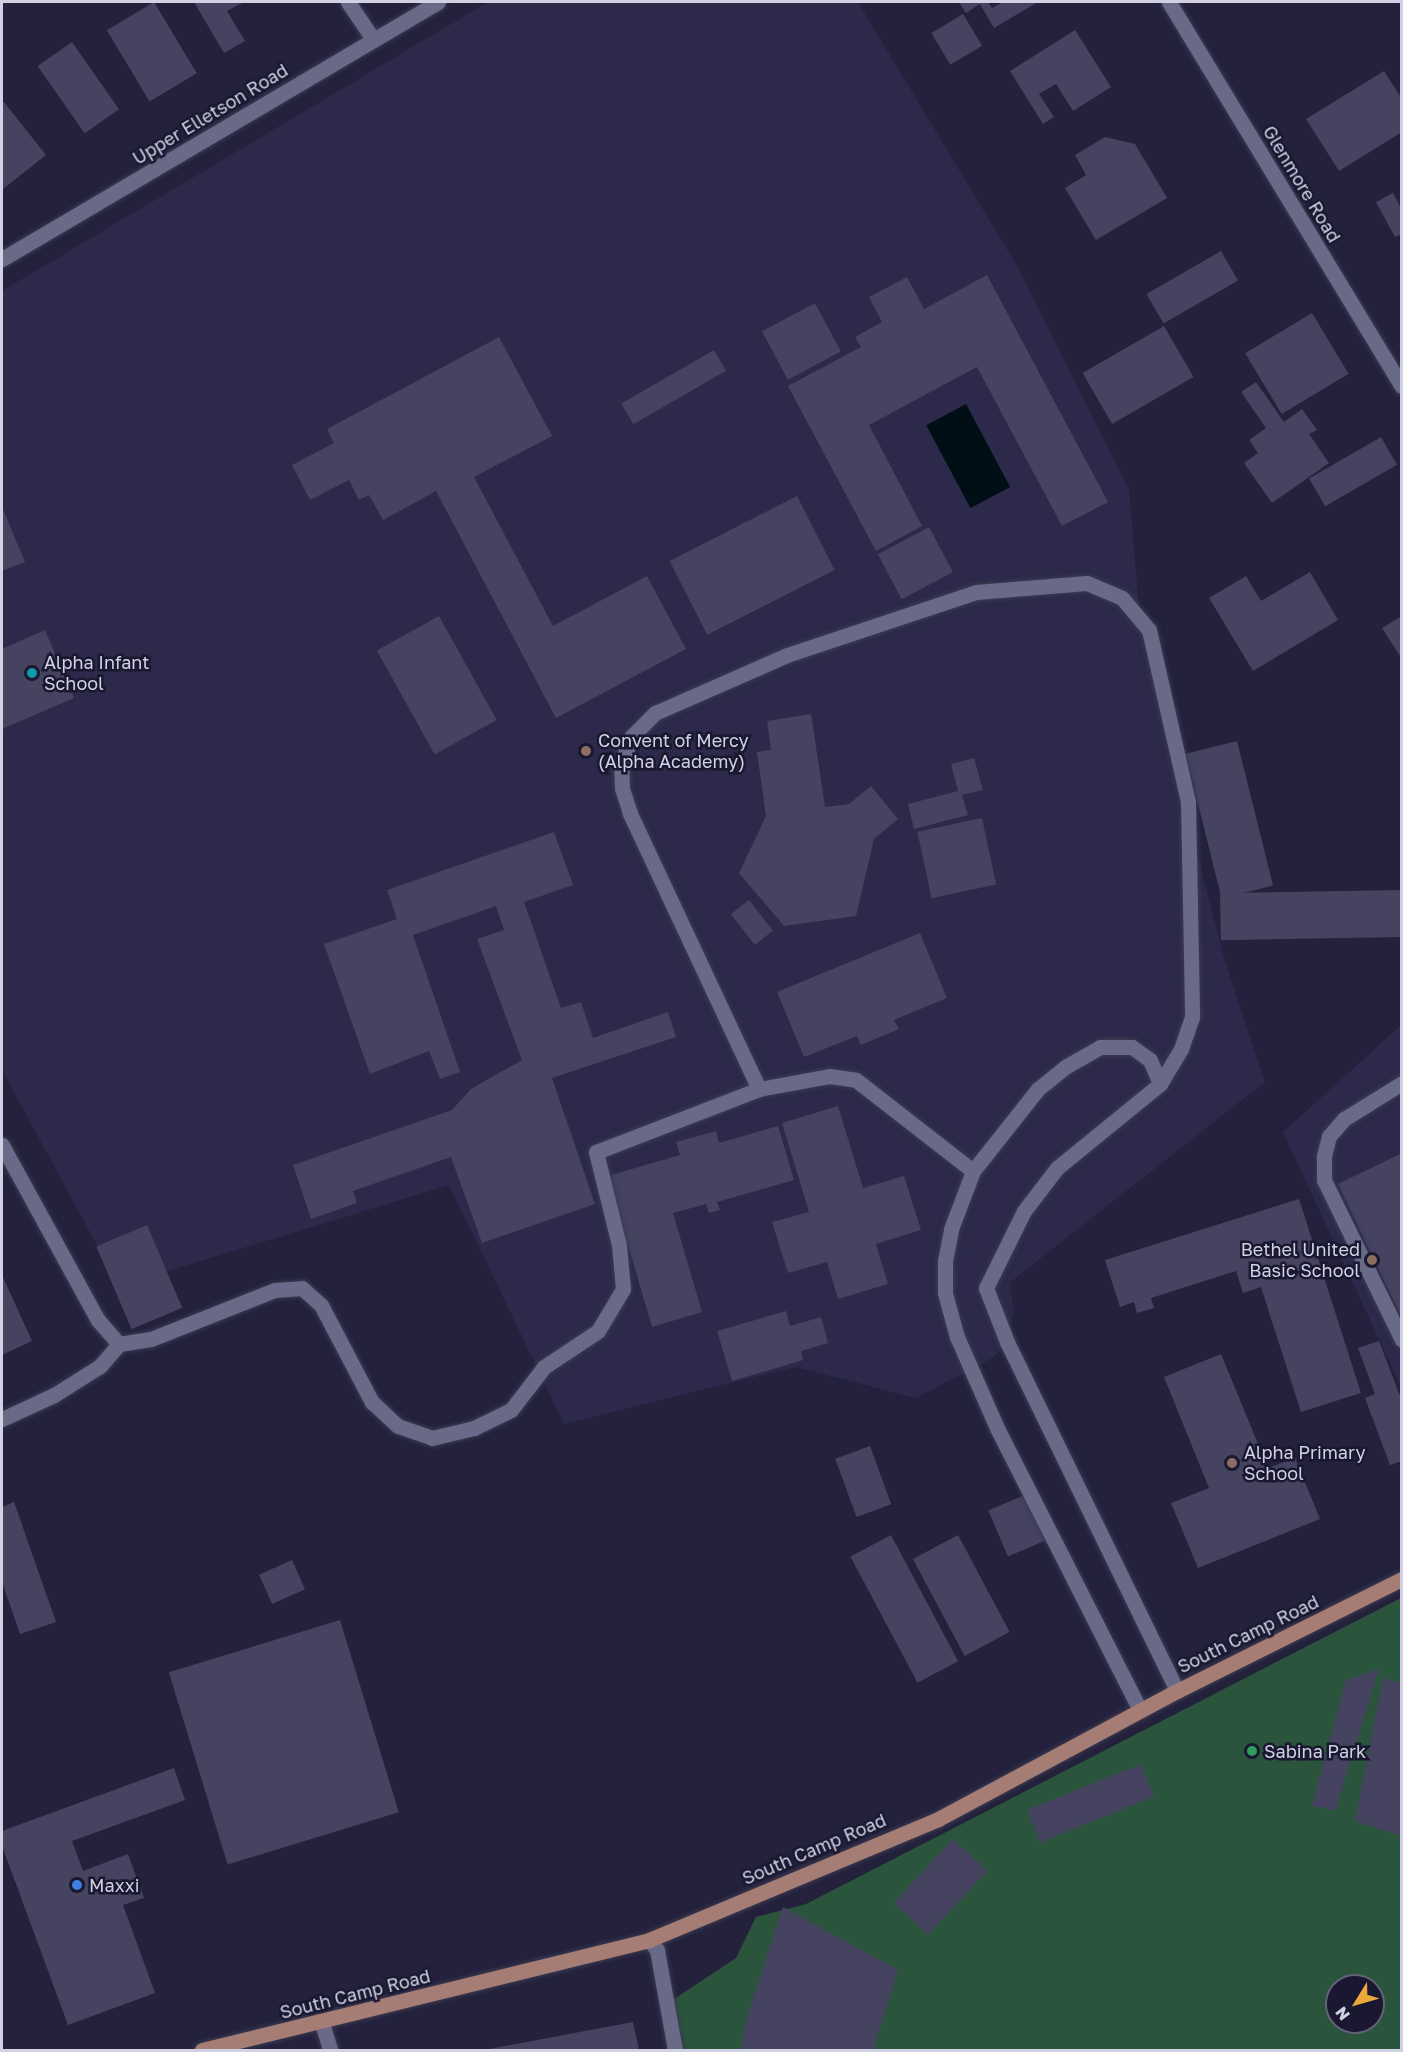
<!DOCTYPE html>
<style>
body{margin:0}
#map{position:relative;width:1403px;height:2052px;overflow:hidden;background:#23213c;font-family:"Golos Text",sans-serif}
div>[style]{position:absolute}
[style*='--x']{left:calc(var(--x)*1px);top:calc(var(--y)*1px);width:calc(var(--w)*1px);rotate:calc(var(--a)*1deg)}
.built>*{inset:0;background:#2c294a}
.green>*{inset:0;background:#2b543d}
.water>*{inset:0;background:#000e15;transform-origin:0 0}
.building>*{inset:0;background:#464361;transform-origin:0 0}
.roads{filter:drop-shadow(0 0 2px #3c3a50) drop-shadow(0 0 2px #3c3a50)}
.minor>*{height:15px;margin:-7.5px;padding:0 7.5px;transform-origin:7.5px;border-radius:7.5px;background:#696988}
.major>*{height:15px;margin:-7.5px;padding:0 7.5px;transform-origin:7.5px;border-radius:7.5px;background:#a67d74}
.dots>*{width:16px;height:16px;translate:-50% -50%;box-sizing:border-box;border:3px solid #1a1831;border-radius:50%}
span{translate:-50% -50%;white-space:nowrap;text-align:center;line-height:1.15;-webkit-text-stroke:5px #1a1831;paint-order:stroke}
.street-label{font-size:18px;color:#d1d1e3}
.poi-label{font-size:18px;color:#d1d1e3}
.left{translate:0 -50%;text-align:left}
.right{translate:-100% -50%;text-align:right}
.frame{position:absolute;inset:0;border:3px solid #d1d1e3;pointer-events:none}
.north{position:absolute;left:1325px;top:1974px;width:60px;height:60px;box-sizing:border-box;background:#1a1831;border:2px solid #636278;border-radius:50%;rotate:233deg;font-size:16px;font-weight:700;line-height:24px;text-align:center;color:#d1d1e3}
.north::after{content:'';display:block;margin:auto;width:21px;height:27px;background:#eda83b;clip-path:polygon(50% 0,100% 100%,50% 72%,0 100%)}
</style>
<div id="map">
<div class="built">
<div style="clip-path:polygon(488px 2px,858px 2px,1020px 271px,1129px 489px,1141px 631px,1224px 958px,1265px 1082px,1009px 1283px,1014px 1312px,1007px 1342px,994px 1357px,916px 1398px,796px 1367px,564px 1424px,449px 1185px,119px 1286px,2px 1070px,2px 291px)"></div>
<div style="clip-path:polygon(1401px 1025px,1401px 1387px,1283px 1132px)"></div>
</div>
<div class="green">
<div style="clip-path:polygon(evenodd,1401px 1598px,1401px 2050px,677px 2050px,668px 2003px,736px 1958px,756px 1917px,806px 1904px,1401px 1598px,1337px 1986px,1373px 1986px,1373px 2022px,1337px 2022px,1337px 1986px)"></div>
</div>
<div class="water">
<div style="left:966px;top:404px;width:94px;height:45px;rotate:62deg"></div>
</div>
<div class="building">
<div style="left:154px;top:2px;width:83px;height:55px;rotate:59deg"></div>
<div style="clip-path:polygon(194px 2px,244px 2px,227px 11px,245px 41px,224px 53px)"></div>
<div style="clip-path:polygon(959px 2px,988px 2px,992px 8px,1003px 2px,1038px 2px,994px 28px,980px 4px,966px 13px)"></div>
<div style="left:963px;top:14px;width:37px;height:37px;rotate:59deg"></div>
<div style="clip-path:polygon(1075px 30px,1111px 87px,1073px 111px,1056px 84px,1039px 94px,1054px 117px,1043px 124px,1010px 71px)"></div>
<div style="left:72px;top:42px;width:82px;height:42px;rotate:55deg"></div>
<div style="clip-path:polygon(1384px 71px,1402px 99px,1402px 132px,1339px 171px,1306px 119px)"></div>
<div style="clip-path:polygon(4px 102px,46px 155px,3px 189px,2px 104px)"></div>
<div style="clip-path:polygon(1105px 137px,1135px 144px,1167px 198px,1096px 240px,1065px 188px,1086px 175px,1075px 155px)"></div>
<div style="clip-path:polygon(1393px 193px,1402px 210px,1402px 234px,1395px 237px,1376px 202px)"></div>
<div style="left:1221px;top:251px;width:34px;height:86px;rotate:60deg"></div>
<div style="clip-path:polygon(987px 275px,1108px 502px,1062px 526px,977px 367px,869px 425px,922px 526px,876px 551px,788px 386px,861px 347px,855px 337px,882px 322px,869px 297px,907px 277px,924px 309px)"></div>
<div style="left:815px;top:303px;width:55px;height:60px;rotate:62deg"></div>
<div style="left:1312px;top:313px;width:71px;height:78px;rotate:59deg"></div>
<div style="left:1164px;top:326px;width:59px;height:94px;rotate:60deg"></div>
<div style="clip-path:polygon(499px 337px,552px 436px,474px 477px,553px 626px,647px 576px,686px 649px,556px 718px,436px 491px,383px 520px,369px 495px,359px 500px,349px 480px,310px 500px,292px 465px,334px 443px,327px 429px)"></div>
<div style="left:714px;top:350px;width:24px;height:107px;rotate:60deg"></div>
<div style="clip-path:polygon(1256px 382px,1284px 422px,1302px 409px,1317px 430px,1309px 434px,1329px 463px,1272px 503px,1244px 463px,1258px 453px,1249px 440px,1266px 428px,1241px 392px)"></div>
<div style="left:1381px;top:437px;width:32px;height:83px;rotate:60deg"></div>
<div style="left:797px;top:496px;width:83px;height:143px;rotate:63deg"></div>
<div style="clip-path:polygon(2px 507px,25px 562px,2px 571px)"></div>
<div style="left:929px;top:527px;width:51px;height:58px;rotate:62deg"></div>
<div style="clip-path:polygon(1310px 572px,1338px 620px,1253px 671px,1209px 598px,1246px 576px,1261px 601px)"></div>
<div style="left:439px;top:616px;width:119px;height:71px;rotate:61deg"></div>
<div style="clip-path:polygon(1402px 616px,1402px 659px,1382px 628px)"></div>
<div style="clip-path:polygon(45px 630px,74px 698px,2px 729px,2px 649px)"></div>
<div style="clip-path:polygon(811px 714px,825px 807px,849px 804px,871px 786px,898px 819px,874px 839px,856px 916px,784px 926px,739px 873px,766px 816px,757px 752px,771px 750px,767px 721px)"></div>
<div style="left:1237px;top:741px;width:149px;height:53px;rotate:76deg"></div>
<div style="clip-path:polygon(974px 758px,983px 790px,962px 795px,968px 815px,914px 829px,908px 804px,958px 791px,951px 764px)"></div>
<div style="left:982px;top:818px;width:68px;height:66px;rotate:78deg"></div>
<div style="clip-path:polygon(554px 832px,573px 885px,524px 902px,561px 1008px,581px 1002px,593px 1038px,668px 1012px,676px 1037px,552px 1078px,595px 1204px,482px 1243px,451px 1157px,353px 1191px,357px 1203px,311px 1219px,293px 1165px,452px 1110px,471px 1089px,522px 1060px,477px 939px,504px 930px,496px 906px,413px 935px,460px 1072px,440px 1079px,429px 1051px,370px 1074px,324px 944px,397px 919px,387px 890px)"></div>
<div style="left:1401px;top:890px;width:47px;height:181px;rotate:89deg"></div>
<div style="left:749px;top:900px;width:39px;height:23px;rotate:52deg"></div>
<div style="clip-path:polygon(920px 933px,947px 998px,894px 1020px,899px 1029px,861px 1045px,857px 1036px,804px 1057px,777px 992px)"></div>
<div style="clip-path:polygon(838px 1106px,863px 1188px,904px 1176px,921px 1230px,876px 1244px,888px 1284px,838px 1299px,827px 1262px,788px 1273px,772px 1222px,809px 1212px,782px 1123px)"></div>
<div style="clip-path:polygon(778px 1126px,794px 1180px,717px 1202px,720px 1210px,709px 1213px,706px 1204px,673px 1213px,702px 1312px,652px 1327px,608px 1176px,680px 1155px,676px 1142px,716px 1131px,719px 1143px)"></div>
<div style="clip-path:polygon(1402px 1153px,1402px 1318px,1338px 1184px)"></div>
<div style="clip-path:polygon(1299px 1199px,1361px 1393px,1301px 1412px,1261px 1287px,1243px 1293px,1236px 1271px,1151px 1298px,1154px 1308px,1137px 1313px,1134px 1302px,1120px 1307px,1105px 1260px)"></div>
<div style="left:147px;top:1225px;width:90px;height:55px;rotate:67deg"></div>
<div style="clip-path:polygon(2px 1275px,32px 1341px,2px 1355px)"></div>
<div style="clip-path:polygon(786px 1311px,790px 1326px,821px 1317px,828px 1343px,801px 1351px,803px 1360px,732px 1381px,717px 1331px)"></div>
<div style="clip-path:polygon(1379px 1341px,1402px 1401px,1402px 1461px,1390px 1465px,1365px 1398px,1375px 1394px,1358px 1348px)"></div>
<div style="clip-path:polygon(1221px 1354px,1268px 1468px,1295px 1458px,1320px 1519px,1198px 1568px,1171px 1503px,1209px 1488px,1164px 1377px)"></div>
<div style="left:870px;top:1446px;width:62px;height:37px;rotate:70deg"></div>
<div style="left:1027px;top:1494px;width:50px;height:42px;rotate:67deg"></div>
<div style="clip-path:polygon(14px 1502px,56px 1622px,20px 1634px,2px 1582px,2px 1507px)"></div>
<div style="left:891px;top:1535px;width:143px;height:46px;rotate:62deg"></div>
<div style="left:958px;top:1535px;width:110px;height:51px;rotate:62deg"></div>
<div style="left:292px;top:1560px;width:32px;height:36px;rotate:66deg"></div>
<div style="left:340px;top:1620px;width:201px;height:179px;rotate:73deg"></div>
<div style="clip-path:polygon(1379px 1669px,1335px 1811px,1312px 1806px,1346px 1680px)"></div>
<div style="clip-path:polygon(1383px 1678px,1402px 1683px,1402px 1836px,1355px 1821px)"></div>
<div style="left:1141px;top:1764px;width:35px;height:123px;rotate:68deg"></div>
<div style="clip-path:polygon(174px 1768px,185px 1800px,72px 1841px,83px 1871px,128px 1854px,144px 1898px,123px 1905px,155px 1993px,68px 2025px,2px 1846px,2px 1831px)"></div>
<div style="left:953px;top:1839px;width:47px;height:87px;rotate:43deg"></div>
<div style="clip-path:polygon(783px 1907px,898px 1970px,873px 2050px,741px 2050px,746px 2020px)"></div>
<div style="clip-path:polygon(633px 2022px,639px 2050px,489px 2050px,489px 2049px)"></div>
</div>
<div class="roads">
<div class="minor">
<div style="--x:348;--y:2;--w:45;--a:56"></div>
<div style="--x:1169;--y:2;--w:449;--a:58.8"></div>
<div style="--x:2;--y:259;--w:506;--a:-30.52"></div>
<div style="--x:1402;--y:1083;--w:68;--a:148.2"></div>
<div style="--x:1344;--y:1119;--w:23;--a:131"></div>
<div style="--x:1329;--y:1136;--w:21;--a:104"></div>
<div style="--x:1324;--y:1156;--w:24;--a:90"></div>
<div style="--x:1324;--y:1180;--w:178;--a:64"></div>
<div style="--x:759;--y:1089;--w:305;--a:-115.1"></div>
<div style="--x:630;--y:813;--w:26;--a:-108"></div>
<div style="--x:622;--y:788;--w:24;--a:-92"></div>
<div style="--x:621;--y:764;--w:30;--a:-69"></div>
<div style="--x:632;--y:736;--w:33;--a:-45"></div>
<div style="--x:655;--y:713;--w:144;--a:-23.7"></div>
<div style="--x:787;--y:655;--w:199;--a:-18.4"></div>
<div style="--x:976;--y:592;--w:111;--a:-4.6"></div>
<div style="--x:1087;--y:583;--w:38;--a:23"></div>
<div style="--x:1122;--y:598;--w:42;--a:49.8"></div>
<div style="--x:1149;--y:630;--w:175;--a:77.2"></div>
<div style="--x:1188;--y:801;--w:216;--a:88.9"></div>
<div style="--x:1192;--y:1017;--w:34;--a:109"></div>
<div style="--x:1181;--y:1049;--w:41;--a:121"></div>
<div style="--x:1160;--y:1084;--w:133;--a:140.8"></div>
<div style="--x:1057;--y:1168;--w:54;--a:127.5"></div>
<div style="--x:1024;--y:1211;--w:86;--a:116.3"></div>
<div style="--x:986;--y:1288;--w:58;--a:68.7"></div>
<div style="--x:1007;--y:1342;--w:388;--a:64"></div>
<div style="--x:2;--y:1145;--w:200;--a:61.3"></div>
<div style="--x:98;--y:1320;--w:32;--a:49"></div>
<div style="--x:119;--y:1344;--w:32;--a:-9"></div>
<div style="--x:151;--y:1339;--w:133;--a:-21.6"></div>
<div style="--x:275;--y:1290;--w:27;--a:-4"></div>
<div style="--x:302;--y:1288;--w:25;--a:42"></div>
<div style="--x:321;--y:1305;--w:110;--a:62.3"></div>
<div style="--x:372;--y:1402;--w:35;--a:43"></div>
<div style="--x:398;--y:1426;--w:36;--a:19"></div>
<div style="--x:432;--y:1438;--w:43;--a:-13.4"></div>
<div style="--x:474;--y:1428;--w:41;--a:-25.9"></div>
<div style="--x:511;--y:1410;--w:54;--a:-52.5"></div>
<div style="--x:544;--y:1367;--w:65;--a:-33.7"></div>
<div style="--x:598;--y:1331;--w:49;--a:-59.2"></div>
<div style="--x:623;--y:1289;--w:44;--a:-95.2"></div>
<div style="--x:619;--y:1245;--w:96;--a:-103.9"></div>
<div style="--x:596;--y:1152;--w:175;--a:-21.1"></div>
<div style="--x:759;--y:1089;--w:71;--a:-10.5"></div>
<div style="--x:829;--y:1076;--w:27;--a:8"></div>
<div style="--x:856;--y:1080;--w:148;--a:37.9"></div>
<div style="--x:2;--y:1419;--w:57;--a:-24.8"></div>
<div style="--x:54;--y:1395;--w:54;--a:-32.2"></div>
<div style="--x:100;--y:1366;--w:29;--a:-49"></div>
<div style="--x:1140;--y:1710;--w:316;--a:-116.9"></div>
<div style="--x:997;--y:1428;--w:99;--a:-113.7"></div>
<div style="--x:957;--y:1337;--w:46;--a:-105.3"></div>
<div style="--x:945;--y:1293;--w:32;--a:-90"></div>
<div style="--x:945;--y:1261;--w:33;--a:-79"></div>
<div style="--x:951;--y:1229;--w:62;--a:-69.2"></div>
<div style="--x:973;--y:1171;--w:105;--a:-51.6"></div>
<div style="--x:1038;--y:1089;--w:35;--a:-39"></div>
<div style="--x:1065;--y:1067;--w:40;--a:-29.7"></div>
<div style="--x:1100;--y:1047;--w:32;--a:0"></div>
<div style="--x:1132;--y:1047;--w:22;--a:36"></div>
<div style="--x:1150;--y:1060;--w:26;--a:67"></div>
<div style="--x:649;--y:1940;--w:13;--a:51"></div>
<div style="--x:657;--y:1950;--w:102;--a:79.8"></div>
<div style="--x:322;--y:2023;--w:28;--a:73"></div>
</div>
<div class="major">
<div style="--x:202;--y:2050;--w:460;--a:-13.8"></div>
<div style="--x:649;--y:1940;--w:313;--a:-22.7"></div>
<div style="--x:938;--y:1819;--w:271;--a:-28.2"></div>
<div style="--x:1177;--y:1691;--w:251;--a:-26.5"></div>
</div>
</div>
<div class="dots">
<div style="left:32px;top:673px;background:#0f9aa8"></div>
<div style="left:586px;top:751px;background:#8d6e63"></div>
<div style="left:1372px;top:1260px;background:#8d6e63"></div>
<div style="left:1232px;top:1463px;background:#8d6e63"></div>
<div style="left:1252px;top:1751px;background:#2e9e5b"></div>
<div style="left:77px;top:1885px;background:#3f7fe0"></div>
</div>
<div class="street-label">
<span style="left:210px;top:114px;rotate:-31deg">Upper Elletson Road</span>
<span style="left:1302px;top:184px;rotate:59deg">Glenmore Road</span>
<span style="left:1248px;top:1634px;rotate:-26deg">South Camp Road</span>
<span style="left:814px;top:1849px;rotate:-23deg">South Camp Road</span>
<span style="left:355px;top:1994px;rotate:-14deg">South Camp Road</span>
</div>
<div class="poi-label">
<span class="left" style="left:44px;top:673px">Alpha Infant<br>School</span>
<span class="left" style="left:598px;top:751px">Convent of Mercy<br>(Alpha Academy)</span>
<span class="right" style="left:1360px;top:1260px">Bethel United<br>Basic School</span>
<span class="left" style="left:1244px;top:1463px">Alpha Primary<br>School</span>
<span class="left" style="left:1264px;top:1751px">Sabina Park</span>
<span class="left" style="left:89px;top:1885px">Maxxi</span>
</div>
<div class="frame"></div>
<div class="north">N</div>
</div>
